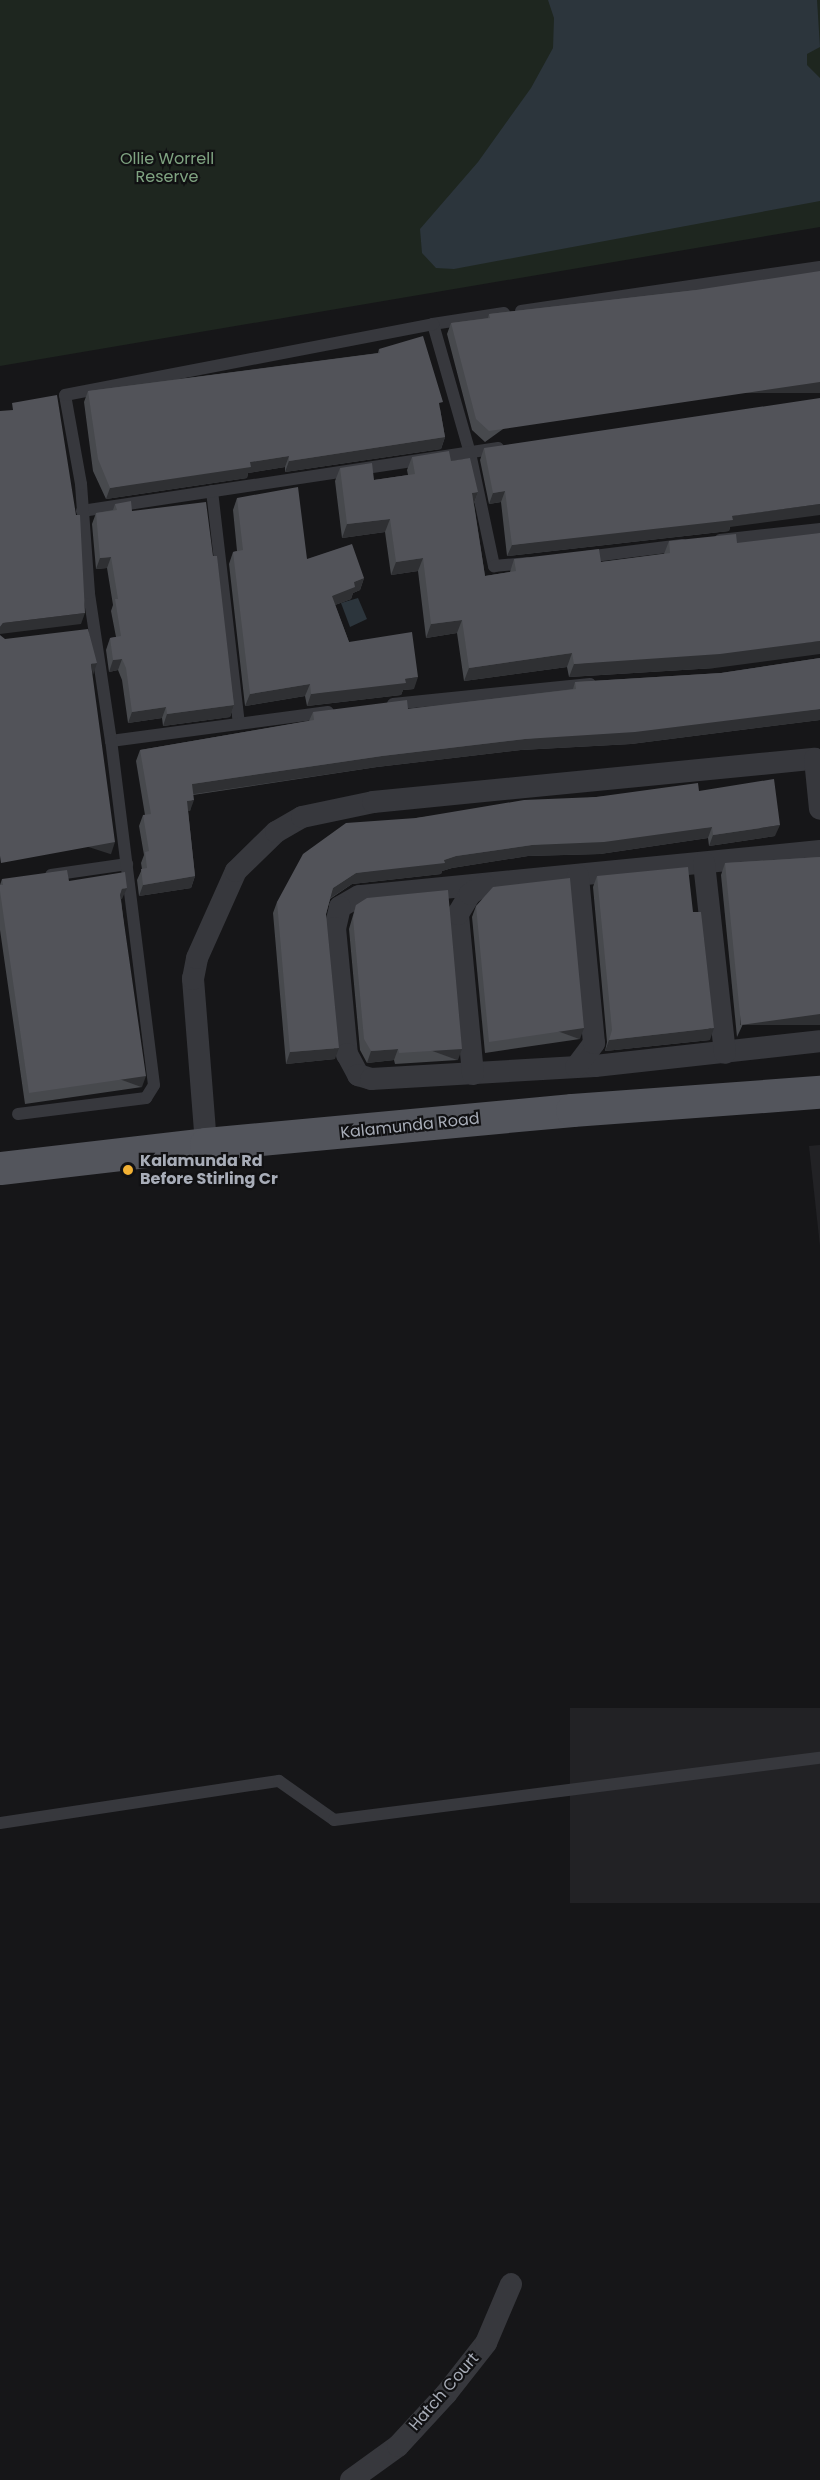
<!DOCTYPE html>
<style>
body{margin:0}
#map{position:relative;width:820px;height:2480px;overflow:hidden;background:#161618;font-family:Poppins,sans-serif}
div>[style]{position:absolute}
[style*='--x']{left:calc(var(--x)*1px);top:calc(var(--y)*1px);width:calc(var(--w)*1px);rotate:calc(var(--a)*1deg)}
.built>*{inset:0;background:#222225;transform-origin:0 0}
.green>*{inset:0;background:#1e261f}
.water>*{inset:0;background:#2c353c}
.service>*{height:12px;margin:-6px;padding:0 6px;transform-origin:6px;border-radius:6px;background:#37383d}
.minor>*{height:22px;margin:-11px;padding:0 11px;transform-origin:11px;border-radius:11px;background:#37383d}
.primary>*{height:33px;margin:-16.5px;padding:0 16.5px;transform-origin:16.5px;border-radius:16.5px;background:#53555c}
.wall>*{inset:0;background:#47494d}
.shaded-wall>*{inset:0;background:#2f3033;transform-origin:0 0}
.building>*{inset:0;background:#525359}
.dots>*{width:16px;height:16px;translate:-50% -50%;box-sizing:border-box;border:3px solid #111113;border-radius:50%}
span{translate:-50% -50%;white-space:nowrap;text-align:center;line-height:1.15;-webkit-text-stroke:4.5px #111113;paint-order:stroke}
.park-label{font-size:16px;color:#7fa381}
.street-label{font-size:16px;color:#a8adb8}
.poi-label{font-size:16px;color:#a8adb8;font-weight:700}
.left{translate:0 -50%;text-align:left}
</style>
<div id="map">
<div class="built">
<div style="clip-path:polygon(820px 1145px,820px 1246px,809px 1146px)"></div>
<div style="left:820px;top:1708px;width:195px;height:250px;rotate:90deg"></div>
</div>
<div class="green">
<div style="clip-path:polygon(0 0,820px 0,820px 227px,0 366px)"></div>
</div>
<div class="water">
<div style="clip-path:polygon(548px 0,817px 0,820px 47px,807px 54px,807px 65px,820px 78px,820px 201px,454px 269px,436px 268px,422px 253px,420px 229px,478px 162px,531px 88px,553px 48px,554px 18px)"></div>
<div style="clip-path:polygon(358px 598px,367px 619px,350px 627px,341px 603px)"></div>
</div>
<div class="service">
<div style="--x:521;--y:311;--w:302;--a:-8.4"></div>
<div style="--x:504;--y:313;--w:72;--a:171.2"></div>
<div style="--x:433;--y:324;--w:134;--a:74"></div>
<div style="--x:470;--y:453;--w:116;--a:78"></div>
<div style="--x:494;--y:566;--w:33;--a:-5"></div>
<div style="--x:212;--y:491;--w:234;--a:83.4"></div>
<div style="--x:82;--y:511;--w:421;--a:-8.6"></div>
<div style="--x:720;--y:540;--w:101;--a:-6.3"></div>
<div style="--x:586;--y:557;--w:97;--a:-7.1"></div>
<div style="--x:393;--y:704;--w:198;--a:-5.8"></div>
<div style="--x:328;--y:712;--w:219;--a:172.4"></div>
<div style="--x:111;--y:741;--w:150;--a:-98.5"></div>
<div style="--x:89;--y:593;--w:109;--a:-94.2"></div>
<div style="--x:81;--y:484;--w:90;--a:-100.2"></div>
<div style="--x:65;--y:395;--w:375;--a:-10.9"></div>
<div style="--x:51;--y:875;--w:77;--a:-8.2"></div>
<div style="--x:18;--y:1114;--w:129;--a:-7.1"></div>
<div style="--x:146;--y:1098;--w:15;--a:-58"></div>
<div style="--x:154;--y:1085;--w:347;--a:-97.1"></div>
<div style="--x:0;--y:1823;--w:282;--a:-8.6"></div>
<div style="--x:279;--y:1781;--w:67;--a:35.3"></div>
<div style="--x:334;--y:1820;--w:490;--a:-7.3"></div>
</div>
<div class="minor">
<div style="--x:820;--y:851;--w:463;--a:174.4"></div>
<div style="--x:359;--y:896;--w:22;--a:150"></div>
<div style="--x:340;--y:907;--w:22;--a:103"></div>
<div style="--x:335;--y:928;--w:127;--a:84.6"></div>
<div style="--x:347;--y:1054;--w:24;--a:62"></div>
<div style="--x:358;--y:1075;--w:14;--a:17"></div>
<div style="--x:371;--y:1079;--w:224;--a:-3.3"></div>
<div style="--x:595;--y:1066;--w:226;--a:-6.3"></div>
<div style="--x:704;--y:863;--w:191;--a:83.7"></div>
<div style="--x:576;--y:1067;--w:30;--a:-53"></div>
<div style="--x:594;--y:1043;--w:168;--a:-95.5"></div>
<div style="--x:473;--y:1074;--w:161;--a:-95.4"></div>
<div style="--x:458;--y:914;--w:23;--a:-59"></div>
<div style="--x:470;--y:894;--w:17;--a:-33"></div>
<div style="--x:206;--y:1144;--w:166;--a:-94.5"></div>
<div style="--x:193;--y:979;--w:21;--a:-79"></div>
<div style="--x:197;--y:958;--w:95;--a:-65.9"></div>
<div style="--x:236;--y:871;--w:56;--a:-44.3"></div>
<div style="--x:276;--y:832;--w:30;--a:-30"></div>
<div style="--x:302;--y:817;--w:73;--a:-11.9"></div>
<div style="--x:373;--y:802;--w:444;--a:-5.6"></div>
<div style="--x:815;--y:759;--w:50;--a:84.3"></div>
<div style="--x:351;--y:2480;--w:58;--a:-35.9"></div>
<div style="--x:398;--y:2446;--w:71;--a:-47.3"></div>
<div style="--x:446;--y:2394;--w:65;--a:-51.9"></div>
<div style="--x:486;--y:2343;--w:64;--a:-67"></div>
</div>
<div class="primary">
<div style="--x:0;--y:1168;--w:207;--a:-6.6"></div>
<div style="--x:206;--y:1144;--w:368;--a:-5.3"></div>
<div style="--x:572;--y:1110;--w:249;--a:-4.2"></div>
</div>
<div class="wall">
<div style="clip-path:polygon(696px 290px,485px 442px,472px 430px,447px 334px,451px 323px,488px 318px,489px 314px)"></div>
<div style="clip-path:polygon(379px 349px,440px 409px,445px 437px,441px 449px,285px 472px,285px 467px,248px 473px,247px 478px,106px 499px,93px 471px,84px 402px,88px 391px,378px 353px)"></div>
<div style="clip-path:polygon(484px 448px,730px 527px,729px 531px,507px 556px,501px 502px,489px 504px,480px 460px)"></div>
<div style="clip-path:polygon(412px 457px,451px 461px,478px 492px,474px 504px,485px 576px,510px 572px,514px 559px,601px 562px,664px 554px,669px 541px,715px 668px,569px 677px,567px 667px,464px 681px,457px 633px,426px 638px,418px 571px,391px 575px,385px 532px,342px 538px,335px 481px,340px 468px,374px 480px,408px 475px,407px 470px)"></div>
<div style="clip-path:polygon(237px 498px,307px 559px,364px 578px,360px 590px,353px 593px,351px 599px,335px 605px,349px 642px,414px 689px,403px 690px,401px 695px,307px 706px,305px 696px,245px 706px,229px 564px,233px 552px,237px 551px,233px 510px)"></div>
<div style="clip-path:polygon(115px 504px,132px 511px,213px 556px,234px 705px,230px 717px,163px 726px,162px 718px,128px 723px,122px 680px,118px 670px,109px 672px,106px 650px,110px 638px,116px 637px,111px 611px,113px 605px,107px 568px,96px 569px,92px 524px,96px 513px,113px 510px)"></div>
<div style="clip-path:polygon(820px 658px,820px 720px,631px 744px,521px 750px,377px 767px,193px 795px,190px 811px,188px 811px,195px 876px,191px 888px,139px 896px,137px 880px,142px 869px,141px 863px,144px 855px,139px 826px,143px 815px,145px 815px,136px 761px,140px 750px,309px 721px,313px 712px,408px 709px,573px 689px,575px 682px,721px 673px)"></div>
<div style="clip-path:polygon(699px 791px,775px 836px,709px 846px,708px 838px,600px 854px,528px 856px,452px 868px,442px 871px,441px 874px,352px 884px,330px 899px,326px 914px,335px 1059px,286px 1064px,273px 913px,277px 902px,416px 818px,596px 797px)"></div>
<div style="clip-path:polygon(820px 857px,737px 1037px,721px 875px,725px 863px)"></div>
<div style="clip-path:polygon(597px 876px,693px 912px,710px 1040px,605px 1051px,607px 1042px,593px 887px)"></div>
<div style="clip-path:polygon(2px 879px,69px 881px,122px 899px,121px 899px,142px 1087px,25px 1104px,0 930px,0 885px)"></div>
<div style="clip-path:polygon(356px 905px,458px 1060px,395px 1064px,394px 1060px,367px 1063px,360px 1050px,349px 929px)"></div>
<div style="clip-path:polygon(476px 906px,580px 1039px,485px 1053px,472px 917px)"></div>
</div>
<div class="shaded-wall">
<div style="left:820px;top:382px;width:11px;height:335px;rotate:90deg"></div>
<div style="clip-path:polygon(445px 437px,441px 449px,285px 472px,289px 461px)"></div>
<div style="clip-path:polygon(289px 456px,285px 467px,248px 473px,247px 478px,106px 499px,110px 488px,250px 462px)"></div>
<div style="clip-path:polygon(505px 491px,501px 502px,489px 504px,493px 493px)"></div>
<div style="clip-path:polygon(478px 492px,473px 506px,472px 493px)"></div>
<div style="clip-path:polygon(820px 504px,820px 515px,730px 527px,729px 531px,507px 556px,512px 545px)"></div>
<div style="clip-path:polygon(390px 519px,385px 532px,342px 538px,347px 524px)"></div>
<div style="clip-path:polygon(111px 557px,107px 568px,96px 569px,100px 558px)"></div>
<div style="clip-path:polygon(423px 558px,418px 571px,391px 575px,396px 562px)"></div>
<div style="clip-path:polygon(364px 578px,360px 590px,353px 593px,351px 599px,327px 608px,332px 596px,354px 582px)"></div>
<div style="clip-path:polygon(85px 613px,81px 624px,0 634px,0 627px,3px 623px)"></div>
<div style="clip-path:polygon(462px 620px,457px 633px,426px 638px,431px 624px)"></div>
<div style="clip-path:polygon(820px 641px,820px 654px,715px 668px,569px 677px,574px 664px)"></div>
<div style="clip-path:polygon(572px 653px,567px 667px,464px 681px,469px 668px)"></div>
<div style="clip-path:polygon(122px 659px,118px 670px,109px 672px,113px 660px)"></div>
<div style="clip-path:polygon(97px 663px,93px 675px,91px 664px)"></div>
<div style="clip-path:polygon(418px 677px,414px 689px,403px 690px,401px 695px,307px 706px,311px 694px)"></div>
<div style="clip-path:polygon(310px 684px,305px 696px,245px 706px,250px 694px)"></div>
<div style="clip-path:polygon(234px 705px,230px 717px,163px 726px,167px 714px)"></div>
<div style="clip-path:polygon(166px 707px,162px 718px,128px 723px,132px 712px)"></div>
<div style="clip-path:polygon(820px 709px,820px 720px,631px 744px,521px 750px,377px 767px,188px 795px,192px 784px,382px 756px,525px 739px)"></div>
<div style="clip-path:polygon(194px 800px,190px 811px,183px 812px,187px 801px)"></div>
<div style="clip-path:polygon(780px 825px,775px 836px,709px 846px,713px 835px)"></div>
<div style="clip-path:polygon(712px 827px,708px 838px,600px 854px,528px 856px,452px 868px,442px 871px,441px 874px,352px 884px,329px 899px,333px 888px,356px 873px,444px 860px,456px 856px,532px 845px)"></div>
<div style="left:115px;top:842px;width:13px;height:116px;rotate:108deg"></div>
<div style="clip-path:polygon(195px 876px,191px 888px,139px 896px,143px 885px)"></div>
<div style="clip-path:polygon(127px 888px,122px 899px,118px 900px,122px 889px)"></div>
<div style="left:820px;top:1014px;width:11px;height:80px;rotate:90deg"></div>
<div style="left:584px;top:1028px;width:12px;height:96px;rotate:110deg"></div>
<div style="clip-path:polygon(714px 1028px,710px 1040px,605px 1051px,609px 1040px)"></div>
<div style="clip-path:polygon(339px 1048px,335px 1059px,286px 1064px,290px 1052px)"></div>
<div style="clip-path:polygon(398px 1049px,394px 1060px,367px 1063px,371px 1051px)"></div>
<div style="left:462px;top:1049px;width:12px;height:63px;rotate:110deg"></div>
<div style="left:146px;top:1076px;width:12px;height:118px;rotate:110deg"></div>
</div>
<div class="building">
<div style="clip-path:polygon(820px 271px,820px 382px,489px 431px,476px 419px,451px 323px,490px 318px,489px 314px,696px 290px)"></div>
<div style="clip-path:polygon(423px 336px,443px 402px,439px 403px,445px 437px,289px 461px,289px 456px,250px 462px,251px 467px,110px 488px,98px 459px,88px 391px,380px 353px,379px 349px)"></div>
<div style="clip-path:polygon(57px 395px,76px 515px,80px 515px,85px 613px,3px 623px,0 627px,0 411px,13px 410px,12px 403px)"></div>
<div style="clip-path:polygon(820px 398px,820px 504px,732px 516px,733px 520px,512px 545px,505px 491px,493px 493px,484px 448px)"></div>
<div style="clip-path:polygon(449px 451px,451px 461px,470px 458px,478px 492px,472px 493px,485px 576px,516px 571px,514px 559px,599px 549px,601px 562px,670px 553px,669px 541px,736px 534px,737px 543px,820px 533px,820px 641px,720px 654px,574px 664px,572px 653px,469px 668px,462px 620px,431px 624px,423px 558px,396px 562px,390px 519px,347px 524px,340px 468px,372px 463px,374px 480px,415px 474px,412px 457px)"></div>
<div style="clip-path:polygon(298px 487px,307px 559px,352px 544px,364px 578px,354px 582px,355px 587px,332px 596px,349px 642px,412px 632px,418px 677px,405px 679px,406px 683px,311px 694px,310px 684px,250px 694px,233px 552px,243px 550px,237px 498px)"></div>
<div style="clip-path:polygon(131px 501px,132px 511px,206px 502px,213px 556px,217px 556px,234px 705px,167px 714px,166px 707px,132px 712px,126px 668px,122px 659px,113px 660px,110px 638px,121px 636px,115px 599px,118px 599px,111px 557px,100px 558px,96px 513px,117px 510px,115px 504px)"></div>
<div style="clip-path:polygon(88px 629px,97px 663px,91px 664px,115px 842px,1px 863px,0 856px,0 635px,5px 639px)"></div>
<div style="clip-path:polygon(820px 658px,820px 709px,635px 732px,525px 739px,382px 756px,192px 784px,194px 800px,187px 801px,195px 876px,143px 885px,141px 869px,147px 868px,145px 852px,149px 851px,143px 815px,151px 814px,140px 750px,314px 720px,313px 712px,407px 700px,408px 709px,576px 689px,575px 682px,721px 673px)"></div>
<div style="clip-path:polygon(774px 779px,780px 825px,713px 835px,712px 827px,604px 842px,532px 845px,456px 856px,444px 860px,445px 863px,356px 873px,333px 888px,326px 914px,339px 1048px,290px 1052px,277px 902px,303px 854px,346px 823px,416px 818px,524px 800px,596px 797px,698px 783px,699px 791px)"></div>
<div style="clip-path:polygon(820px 857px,820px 1014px,741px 1025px,725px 863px)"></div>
<div style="clip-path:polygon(688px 867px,693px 912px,701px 912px,714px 1028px,609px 1040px,612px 1030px,597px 876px)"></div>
<div style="clip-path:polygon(67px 870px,69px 881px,125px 872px,127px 888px,122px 889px,120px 895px,146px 1076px,29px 1093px,0 891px,0 885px,3px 885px,2px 879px)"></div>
<div style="clip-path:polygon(570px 878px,584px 1028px,489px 1042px,476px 906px,493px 887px)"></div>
<div style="clip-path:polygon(448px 890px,462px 1049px,399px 1053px,398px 1049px,371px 1051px,364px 1039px,353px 918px,356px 905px,367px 898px)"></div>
</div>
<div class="dots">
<div style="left:128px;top:1170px;background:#f2b134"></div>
</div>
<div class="park-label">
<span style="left:167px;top:168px">Ollie Worrell<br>Reserve</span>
</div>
<div class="street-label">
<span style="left:410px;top:1126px;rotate:-6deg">Kalamunda Road</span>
<span style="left:444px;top:2392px;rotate:-49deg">Hatch Court</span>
</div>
<div class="poi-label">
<span class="left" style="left:140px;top:1170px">Kalamunda Rd<br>Before Stirling Cr</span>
</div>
</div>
